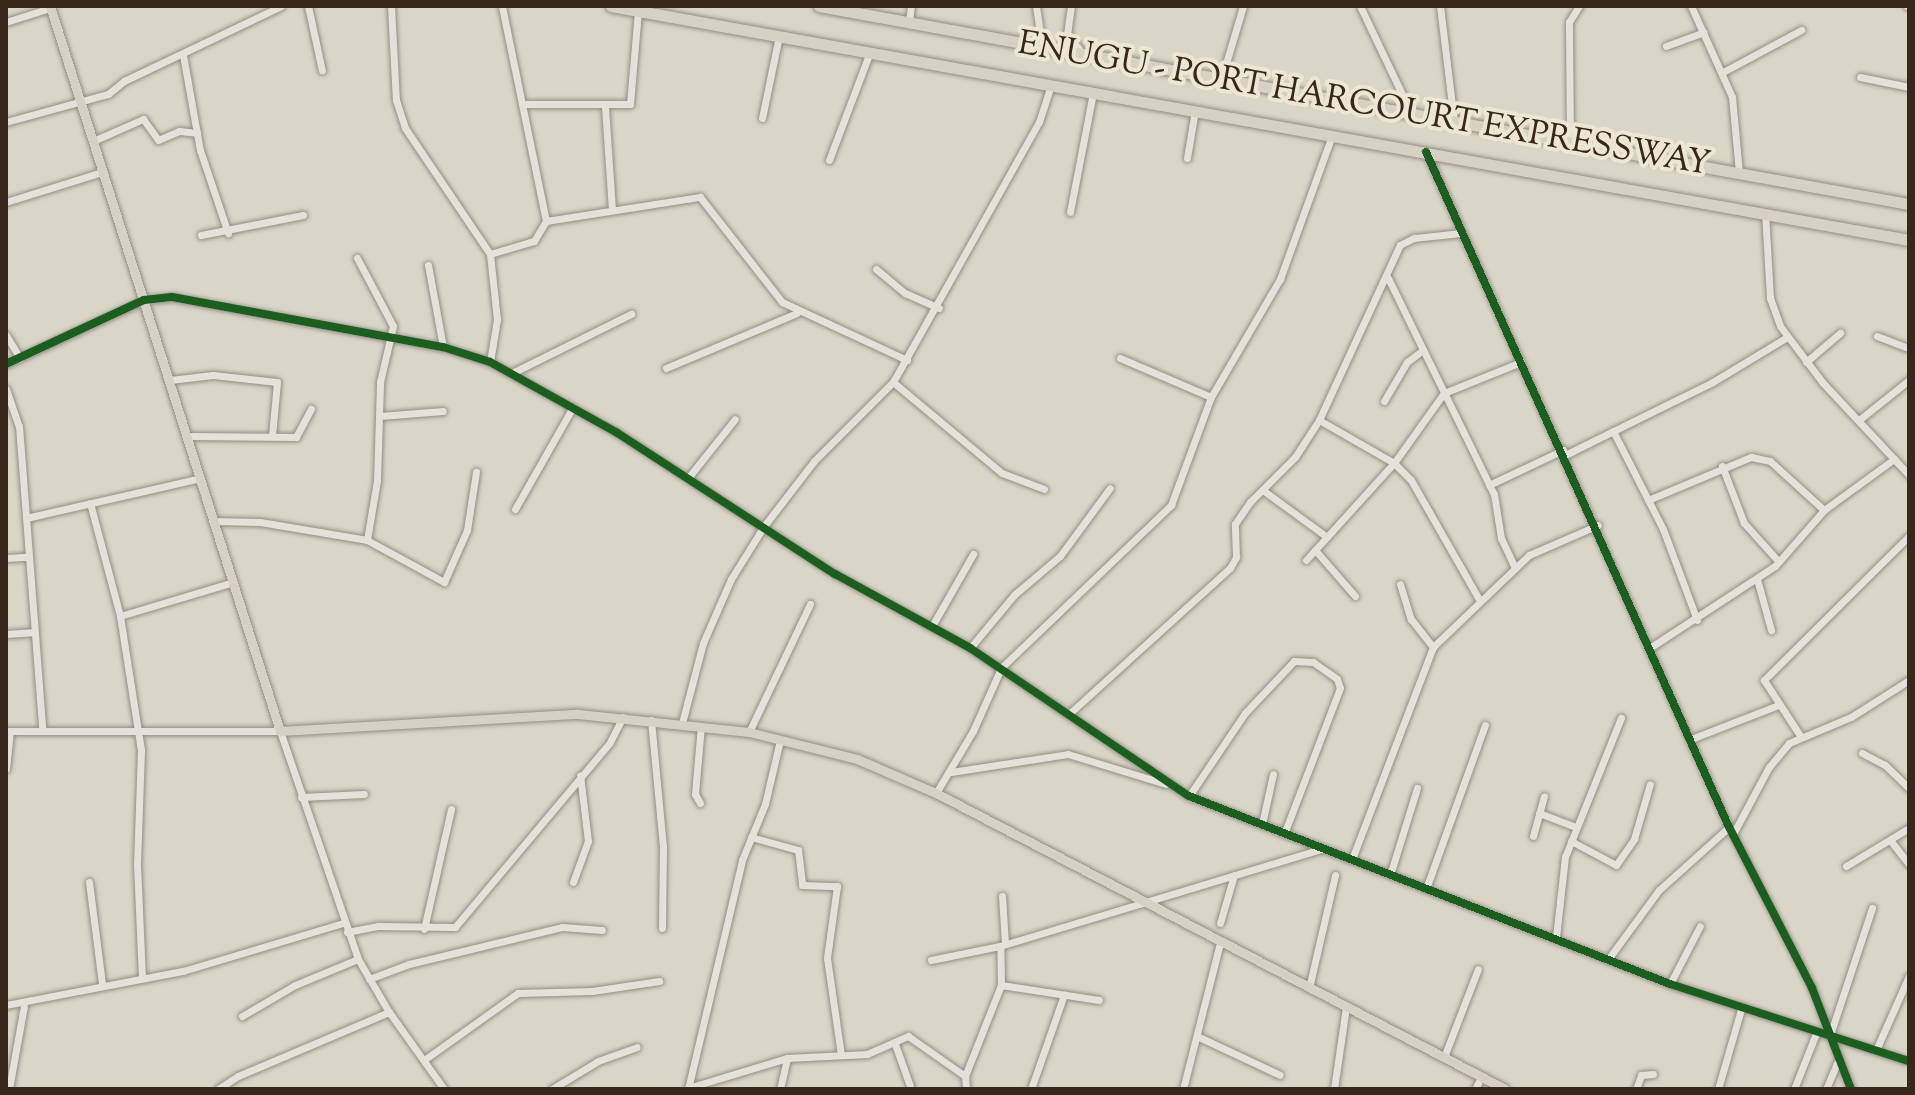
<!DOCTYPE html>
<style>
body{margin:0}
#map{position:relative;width:1915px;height:1095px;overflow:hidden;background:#dad6c7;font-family:"Sorts Mill Goudy",serif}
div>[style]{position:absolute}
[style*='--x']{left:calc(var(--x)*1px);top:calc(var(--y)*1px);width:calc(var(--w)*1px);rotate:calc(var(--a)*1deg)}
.roads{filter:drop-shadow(0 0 2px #928e84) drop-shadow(0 0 2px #928e84)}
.minor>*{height:7px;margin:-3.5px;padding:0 3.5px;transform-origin:3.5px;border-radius:3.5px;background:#e3e1d9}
.major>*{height:9px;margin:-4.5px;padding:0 4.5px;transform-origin:4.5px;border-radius:4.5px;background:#d7d1c4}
.highway>*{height:11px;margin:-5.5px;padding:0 5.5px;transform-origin:5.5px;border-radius:5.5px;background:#d7d1c4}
.cycleway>*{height:8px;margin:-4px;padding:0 4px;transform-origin:4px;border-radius:4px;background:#1b5e20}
span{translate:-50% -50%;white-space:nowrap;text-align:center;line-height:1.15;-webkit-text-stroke:8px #ece7d5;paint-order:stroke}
.street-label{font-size:34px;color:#37281b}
.frame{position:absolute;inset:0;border:8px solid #37281b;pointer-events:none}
</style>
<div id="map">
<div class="roads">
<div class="minor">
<div style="--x:308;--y:6;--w:66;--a:77.8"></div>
<div style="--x:391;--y:6;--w:94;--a:87"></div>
<div style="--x:396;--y:100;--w:29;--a:72"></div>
<div style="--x:405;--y:128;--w:152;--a:56"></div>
<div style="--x:490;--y:254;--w:65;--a:83.9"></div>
<div style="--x:497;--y:319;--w:44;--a:99.2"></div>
<div style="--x:1036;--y:6;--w:41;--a:81.7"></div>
<div style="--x:1071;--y:6;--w:27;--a:98"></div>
<div style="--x:1067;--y:33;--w:26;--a:53"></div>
<div style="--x:1360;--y:6;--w:119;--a:64.5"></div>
<div style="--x:1440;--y:6;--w:116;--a:83.1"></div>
<div style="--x:1691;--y:6;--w:100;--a:65.7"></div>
<div style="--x:1732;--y:97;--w:76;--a:84.7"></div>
<div style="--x:1907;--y:6;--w:2;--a:0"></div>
<div style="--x:6;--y:22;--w:46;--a:-17.7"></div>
<div style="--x:909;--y:22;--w:16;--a:-83"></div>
<div style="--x:1666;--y:46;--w:40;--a:-20.2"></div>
<div style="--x:183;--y:55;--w:97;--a:79.9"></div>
<div style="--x:200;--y:150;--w:88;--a:71.4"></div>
<div style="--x:1723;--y:72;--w:89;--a:-28.3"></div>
<div style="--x:1860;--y:77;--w:50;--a:11.5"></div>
<div style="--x:1221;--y:80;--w:77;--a:-73.4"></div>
<div style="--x:525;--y:104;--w:105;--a:0"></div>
<div style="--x:630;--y:104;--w:93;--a:-85.1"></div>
<div style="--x:605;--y:107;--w:102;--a:86.1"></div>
<div style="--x:762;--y:118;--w:84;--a:-78.3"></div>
<div style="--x:6;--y:122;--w:106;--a:-15.4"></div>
<div style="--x:108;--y:94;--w:21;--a:-39"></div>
<div style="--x:124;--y:81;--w:174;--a:-25.5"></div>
<div style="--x:93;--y:141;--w:55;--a:-23.7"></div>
<div style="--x:143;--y:119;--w:26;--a:54"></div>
<div style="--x:158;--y:140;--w:23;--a:-23"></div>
<div style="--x:179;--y:131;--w:18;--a:6"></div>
<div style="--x:1570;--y:142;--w:120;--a:-90.5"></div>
<div style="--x:1569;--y:22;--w:19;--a:-58"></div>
<div style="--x:1426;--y:152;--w:740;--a:65.83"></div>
<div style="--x:1729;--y:827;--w:181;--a:62.7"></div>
<div style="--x:1812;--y:988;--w:108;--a:68.9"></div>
<div style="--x:1187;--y:158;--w:49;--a:-80.5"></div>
<div style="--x:829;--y:160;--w:116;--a:-69.2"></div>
<div style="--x:6;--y:202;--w:101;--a:-17.4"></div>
<div style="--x:1070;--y:212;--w:122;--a:-79.1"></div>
<div style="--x:1765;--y:213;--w:85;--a:86.6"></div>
<div style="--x:1770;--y:298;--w:30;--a:70"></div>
<div style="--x:1780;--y:326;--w:71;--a:53"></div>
<div style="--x:1823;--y:383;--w:126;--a:46.9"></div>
<div style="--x:546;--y:221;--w:156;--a:-8.9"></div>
<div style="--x:700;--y:197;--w:133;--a:52"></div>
<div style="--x:782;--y:302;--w:138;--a:24.9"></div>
<div style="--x:201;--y:235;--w:104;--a:-11.1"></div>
<div style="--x:490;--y:254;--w:46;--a:-16.5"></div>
<div style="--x:534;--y:241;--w:23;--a:-59"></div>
<div style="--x:546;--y:221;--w:219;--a:-101.6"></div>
<div style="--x:428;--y:265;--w:83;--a:79.6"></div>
<div style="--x:876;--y:269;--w:38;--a:40"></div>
<div style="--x:905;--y:293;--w:37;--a:24"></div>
<div style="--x:1388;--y:278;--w:241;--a:63.9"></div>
<div style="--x:1494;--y:494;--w:45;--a:81"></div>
<div style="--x:1501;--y:538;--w:31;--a:65"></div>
<div style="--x:6;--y:335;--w:27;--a:59"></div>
<div style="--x:1877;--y:336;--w:34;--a:21"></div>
<div style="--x:1120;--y:358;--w:99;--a:23.2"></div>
<div style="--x:1806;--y:362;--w:45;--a:-40.5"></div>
<div style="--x:6;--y:364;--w:152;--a:-24.9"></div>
<div style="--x:144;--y:300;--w:28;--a:-6"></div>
<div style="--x:172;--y:297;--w:276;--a:10.5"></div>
<div style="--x:443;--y:347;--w:49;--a:17.7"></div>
<div style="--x:490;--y:362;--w:144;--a:29.1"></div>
<div style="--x:616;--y:432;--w:261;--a:33"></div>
<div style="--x:835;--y:574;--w:154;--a:28.7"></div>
<div style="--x:970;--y:648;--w:264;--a:34.1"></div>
<div style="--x:1189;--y:796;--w:516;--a:21.35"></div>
<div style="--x:1670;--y:984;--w:251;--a:17.9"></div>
<div style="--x:666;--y:368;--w:142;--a:-22.8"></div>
<div style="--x:514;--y:372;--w:131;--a:-26.4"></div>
<div style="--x:170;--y:380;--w:43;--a:-6.6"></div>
<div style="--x:213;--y:375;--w:64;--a:6.2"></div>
<div style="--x:277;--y:382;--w:54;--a:95.3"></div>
<div style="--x:893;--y:382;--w:142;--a:39.9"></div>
<div style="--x:1002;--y:473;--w:45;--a:20.9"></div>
<div style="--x:6;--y:389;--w:39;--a:71"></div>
<div style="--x:19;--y:426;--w:303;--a:85.6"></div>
<div style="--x:1384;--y:401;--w:45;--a:-59.5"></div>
<div style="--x:1407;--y:362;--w:20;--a:-37"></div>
<div style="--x:380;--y:416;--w:63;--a:-4.5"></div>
<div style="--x:1319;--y:420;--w:86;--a:29.8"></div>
<div style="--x:1394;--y:463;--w:24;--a:45"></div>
<div style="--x:1411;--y:480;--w:137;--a:60.3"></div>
<div style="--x:1859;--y:420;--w:64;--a:-38.7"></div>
<div style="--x:1613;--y:431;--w:110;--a:63"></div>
<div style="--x:1663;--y:529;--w:97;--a:69.5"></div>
<div style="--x:187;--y:436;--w:109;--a:0.5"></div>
<div style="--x:296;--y:437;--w:32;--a:-62"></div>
<div style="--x:1565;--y:455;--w:163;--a:-26.3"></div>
<div style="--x:1711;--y:383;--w:89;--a:-31.2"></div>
<div style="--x:1722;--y:466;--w:61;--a:68.9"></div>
<div style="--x:1744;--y:523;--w:52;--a:48.1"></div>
<div style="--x:688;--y:478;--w:75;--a:-51.5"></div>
<div style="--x:1489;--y:485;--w:82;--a:-25.3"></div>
<div style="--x:1264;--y:491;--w:78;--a:36.1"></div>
<div style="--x:1648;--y:500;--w:112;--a:-22.7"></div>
<div style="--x:1751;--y:457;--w:19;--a:12"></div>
<div style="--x:1770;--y:461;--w:73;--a:42.2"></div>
<div style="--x:90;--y:503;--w:117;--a:75.1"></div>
<div style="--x:120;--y:616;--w:136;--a:81.1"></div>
<div style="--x:141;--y:750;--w:114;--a:92"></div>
<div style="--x:137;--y:864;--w:113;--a:87.5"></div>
<div style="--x:515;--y:509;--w:117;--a:-60.4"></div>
<div style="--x:26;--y:518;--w:179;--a:-12.9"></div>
<div style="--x:213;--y:521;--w:47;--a:1.2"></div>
<div style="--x:260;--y:522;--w:109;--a:9.5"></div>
<div style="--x:367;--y:540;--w:61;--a:-80.5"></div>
<div style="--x:377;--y:480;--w:98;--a:-88.2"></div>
<div style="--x:380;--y:382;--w:57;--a:-76.9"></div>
<div style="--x:393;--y:326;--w:77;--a:-117.9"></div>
<div style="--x:367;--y:540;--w:88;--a:28.6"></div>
<div style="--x:444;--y:582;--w:57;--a:-66.1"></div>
<div style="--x:467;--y:530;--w:59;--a:-81.2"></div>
<div style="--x:1315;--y:550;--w:61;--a:49"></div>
<div style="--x:6;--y:558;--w:22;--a:-3"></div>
<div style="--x:1306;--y:560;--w:131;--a:-47.8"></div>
<div style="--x:1394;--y:463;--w:86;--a:-54.5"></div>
<div style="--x:1444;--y:393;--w:83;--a:-21.9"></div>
<div style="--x:1757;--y:579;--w:53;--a:74.6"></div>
<div style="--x:1400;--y:584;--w:37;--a:73"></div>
<div style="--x:1411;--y:619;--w:36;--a:52"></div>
<div style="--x:120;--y:616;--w:118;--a:-16.7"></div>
<div style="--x:932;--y:626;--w:83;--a:-60.3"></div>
<div style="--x:6;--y:634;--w:26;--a:-4"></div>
<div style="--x:1651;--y:647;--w:148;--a:-33.2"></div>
<div style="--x:1775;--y:566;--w:74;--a:-48.8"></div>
<div style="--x:1824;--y:510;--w:87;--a:-36.1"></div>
<div style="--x:970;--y:648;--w:69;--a:-50.3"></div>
<div style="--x:1014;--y:595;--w:60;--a:-40.3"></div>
<div style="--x:1060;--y:556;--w:84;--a:-53.7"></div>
<div style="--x:1070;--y:713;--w:216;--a:-42.2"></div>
<div style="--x:1230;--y:568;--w:13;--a:-61"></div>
<div style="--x:1236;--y:557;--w:33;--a:-92"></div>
<div style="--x:1235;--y:524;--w:27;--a:-56"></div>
<div style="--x:1250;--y:502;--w:64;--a:-45"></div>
<div style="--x:1295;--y:457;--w:44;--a:-57"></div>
<div style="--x:1319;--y:420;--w:193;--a:-65.2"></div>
<div style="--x:1400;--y:245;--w:16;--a:-27"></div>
<div style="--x:1414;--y:238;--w:46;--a:-6.2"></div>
<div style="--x:651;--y:720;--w:127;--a:84.6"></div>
<div style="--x:663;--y:846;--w:82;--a:90.7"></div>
<div style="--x:682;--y:723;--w:83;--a:-75.3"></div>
<div style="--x:703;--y:643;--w:70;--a:-66.4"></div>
<div style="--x:731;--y:579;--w:62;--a:-58.1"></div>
<div style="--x:764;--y:526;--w:82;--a:-52.4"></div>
<div style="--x:814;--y:461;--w:112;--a:-45"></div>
<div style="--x:893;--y:382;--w:298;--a:-60.7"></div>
<div style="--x:1039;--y:122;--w:39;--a:-72"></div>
<div style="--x:6;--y:731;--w:274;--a:0"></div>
<div style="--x:280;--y:731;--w:241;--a:71.1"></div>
<div style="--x:358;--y:959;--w:61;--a:59.7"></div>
<div style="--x:389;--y:1012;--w:95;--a:54.5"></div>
<div style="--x:749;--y:732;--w:142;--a:-64.5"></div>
<div style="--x:1801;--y:737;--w:68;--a:-123"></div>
<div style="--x:1764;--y:680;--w:204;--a:-44.8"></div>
<div style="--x:1691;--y:739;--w:93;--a:-21.3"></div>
<div style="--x:1862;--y:753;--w:26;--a:28"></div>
<div style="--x:1885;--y:765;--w:33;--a:44"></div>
<div style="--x:6;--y:769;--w:38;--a:-84"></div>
<div style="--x:951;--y:772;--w:118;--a:-8.7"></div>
<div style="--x:1068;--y:754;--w:102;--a:17"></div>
<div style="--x:936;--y:793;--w:72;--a:-59.2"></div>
<div style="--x:973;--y:731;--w:69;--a:-66"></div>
<div style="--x:1001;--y:668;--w:236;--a:-43.8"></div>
<div style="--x:1171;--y:505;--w:115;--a:-69.7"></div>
<div style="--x:1211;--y:397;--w:137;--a:-59.7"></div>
<div style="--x:1280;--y:279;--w:153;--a:-70.1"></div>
<div style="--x:1189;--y:796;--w:100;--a:-56"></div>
<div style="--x:1245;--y:713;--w:71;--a:-46.7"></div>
<div style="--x:1294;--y:661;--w:19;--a:3"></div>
<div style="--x:1313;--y:662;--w:29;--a:35"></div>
<div style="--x:1337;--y:679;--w:9;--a:72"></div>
<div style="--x:1340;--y:688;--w:156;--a:111"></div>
<div style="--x:301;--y:797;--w:63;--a:-2.7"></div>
<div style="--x:700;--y:803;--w:10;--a:-119"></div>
<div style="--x:695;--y:794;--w:68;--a:-85"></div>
<div style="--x:1539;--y:813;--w:40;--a:21"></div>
<div style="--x:1262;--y:824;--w:51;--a:-77.6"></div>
<div style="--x:1733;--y:834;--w:76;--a:-61.8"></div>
<div style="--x:1769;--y:767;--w:31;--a:-50"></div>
<div style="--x:1789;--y:743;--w:67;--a:-22.8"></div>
<div style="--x:1851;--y:717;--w:69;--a:-32.5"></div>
<div style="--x:1533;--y:836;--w:41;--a:-74.6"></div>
<div style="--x:751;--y:837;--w:49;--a:15.5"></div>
<div style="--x:798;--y:850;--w:35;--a:83"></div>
<div style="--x:802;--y:885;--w:35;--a:2"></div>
<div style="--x:837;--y:886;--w:73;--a:97.9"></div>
<div style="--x:827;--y:958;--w:98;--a:81.8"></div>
<div style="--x:1890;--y:840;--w:31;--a:52"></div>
<div style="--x:1571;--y:841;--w:51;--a:28.1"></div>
<div style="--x:1616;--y:865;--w:32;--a:-55"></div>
<div style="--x:1634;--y:839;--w:57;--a:-73.8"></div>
<div style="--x:1352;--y:859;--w:227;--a:-69.1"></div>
<div style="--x:1433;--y:647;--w:133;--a:-43.8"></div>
<div style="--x:1529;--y:555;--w:75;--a:-23.5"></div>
<div style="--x:1846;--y:866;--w:74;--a:-31.1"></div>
<div style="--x:1391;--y:872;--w:88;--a:-72.8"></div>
<div style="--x:89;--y:882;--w:103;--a:82.7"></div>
<div style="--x:573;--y:882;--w:44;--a:-69.9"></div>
<div style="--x:588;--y:841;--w:66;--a:-96.9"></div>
<div style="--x:1427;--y:886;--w:171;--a:-70.2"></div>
<div style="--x:1002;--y:896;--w:48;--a:86.4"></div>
<div style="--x:1220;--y:923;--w:50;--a:-73.7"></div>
<div style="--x:424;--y:929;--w:123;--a:-77.3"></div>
<div style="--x:347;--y:932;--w:32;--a:-11"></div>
<div style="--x:378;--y:926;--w:77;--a:0.7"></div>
<div style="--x:455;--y:927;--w:241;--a:-50"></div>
<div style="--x:610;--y:742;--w:28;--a:-63"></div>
<div style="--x:1556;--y:937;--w:81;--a:-83.6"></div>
<div style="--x:1565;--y:857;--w:150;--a:-68.1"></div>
<div style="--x:1609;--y:958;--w:84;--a:-53.7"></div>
<div style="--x:1659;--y:890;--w:94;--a:-42"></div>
<div style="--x:931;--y:960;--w:70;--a:-11.5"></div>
<div style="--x:1000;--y:946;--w:335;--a:-16.8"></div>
<div style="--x:369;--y:979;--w:43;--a:-20.6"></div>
<div style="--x:409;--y:964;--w:157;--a:-13.6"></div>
<div style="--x:562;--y:927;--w:40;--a:4.3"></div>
<div style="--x:1670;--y:984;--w:65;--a:-62.7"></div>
<div style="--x:1001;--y:985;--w:99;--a:8.7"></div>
<div style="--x:1309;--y:988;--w:116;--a:-77"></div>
<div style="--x:6;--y:1005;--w:180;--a:-10.9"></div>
<div style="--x:183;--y:971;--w:167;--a:-16.7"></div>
<div style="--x:242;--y:1016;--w:61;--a:-30.3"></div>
<div style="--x:295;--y:985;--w:68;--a:-22.4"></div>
<div style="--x:1830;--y:1035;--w:134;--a:-71.7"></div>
<div style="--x:1199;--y:1037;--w:89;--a:25.1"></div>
<div style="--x:895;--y:1044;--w:48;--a:70.4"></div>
<div style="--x:1876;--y:1050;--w:81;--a:-66"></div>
<div style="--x:1444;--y:1057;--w:94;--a:-68.9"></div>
<div style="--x:424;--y:1060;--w:115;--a:-35.5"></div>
<div style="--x:518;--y:993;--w:74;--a:-1.5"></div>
<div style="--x:592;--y:991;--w:68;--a:-8.5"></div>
<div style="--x:688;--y:1088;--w:103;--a:-16.9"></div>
<div style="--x:787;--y:1058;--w:80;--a:-2.9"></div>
<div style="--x:867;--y:1054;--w:45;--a:-23.7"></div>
<div style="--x:908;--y:1036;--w:70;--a:35.1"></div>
<div style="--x:9;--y:1089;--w:84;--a:-79.8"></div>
<div style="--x:218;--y:1089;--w:24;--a:-33"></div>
<div style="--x:238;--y:1076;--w:164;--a:-23"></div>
<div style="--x:552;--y:1089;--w:54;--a:-31.3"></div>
<div style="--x:598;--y:1061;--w:41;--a:-19.7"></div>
<div style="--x:688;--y:1089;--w:235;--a:-76.7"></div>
<div style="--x:742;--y:860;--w:61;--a:-67.7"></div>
<div style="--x:765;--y:804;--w:66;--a:-76.8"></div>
<div style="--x:780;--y:1089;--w:32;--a:-77"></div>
<div style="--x:966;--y:1089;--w:13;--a:-94"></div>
<div style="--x:965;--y:1076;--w:98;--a:-68.4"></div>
<div style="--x:1001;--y:985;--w:39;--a:-91"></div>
<div style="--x:1031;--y:1089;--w:100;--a:-70.7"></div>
<div style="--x:1183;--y:1089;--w:151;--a:-75.8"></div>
<div style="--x:1334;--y:1089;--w:83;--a:-81.7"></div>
<div style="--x:1475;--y:1089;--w:13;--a:-63"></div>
<div style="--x:1636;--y:1089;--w:15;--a:-70"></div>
<div style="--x:1641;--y:1075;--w:12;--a:-5"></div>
<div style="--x:1718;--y:1089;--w:86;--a:-73.9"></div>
<div style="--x:1794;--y:1089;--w:62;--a:-68.4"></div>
<div style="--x:1826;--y:1089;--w:28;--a:-67"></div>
</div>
<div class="major">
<div style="--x:50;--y:6;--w:761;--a:72.4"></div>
<div style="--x:280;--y:731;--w:298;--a:-3.3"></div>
<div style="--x:578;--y:714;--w:172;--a:6"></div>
<div style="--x:749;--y:732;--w:111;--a:14"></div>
<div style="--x:857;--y:759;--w:86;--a:23.3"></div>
<div style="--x:936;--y:793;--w:641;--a:27.48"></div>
</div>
<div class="highway">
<div style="--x:611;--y:6;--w:1319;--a:10.22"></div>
<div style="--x:819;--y:6;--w:1108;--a:10.3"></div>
</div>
</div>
<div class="cycleway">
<div style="--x:1426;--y:152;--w:740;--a:65.83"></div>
<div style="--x:1729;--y:827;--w:181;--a:62.7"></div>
<div style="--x:1812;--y:988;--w:108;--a:68.9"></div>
<div style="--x:6;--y:364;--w:152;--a:-24.9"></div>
<div style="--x:144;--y:300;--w:28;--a:-6"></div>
<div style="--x:172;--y:297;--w:276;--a:10.5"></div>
<div style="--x:443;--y:347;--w:49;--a:17.7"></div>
<div style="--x:490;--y:362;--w:144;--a:29.1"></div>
<div style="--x:616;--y:432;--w:261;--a:33"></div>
<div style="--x:835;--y:574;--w:154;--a:28.7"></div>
<div style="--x:970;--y:648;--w:264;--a:34.1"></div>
<div style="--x:1189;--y:796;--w:516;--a:21.35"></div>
<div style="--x:1670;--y:984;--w:251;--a:17.9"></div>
</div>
<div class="street-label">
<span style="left:1364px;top:105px;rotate:10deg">ENUGU - PORT HARCOURT EXPRESSWAY</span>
</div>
<div class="frame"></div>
</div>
